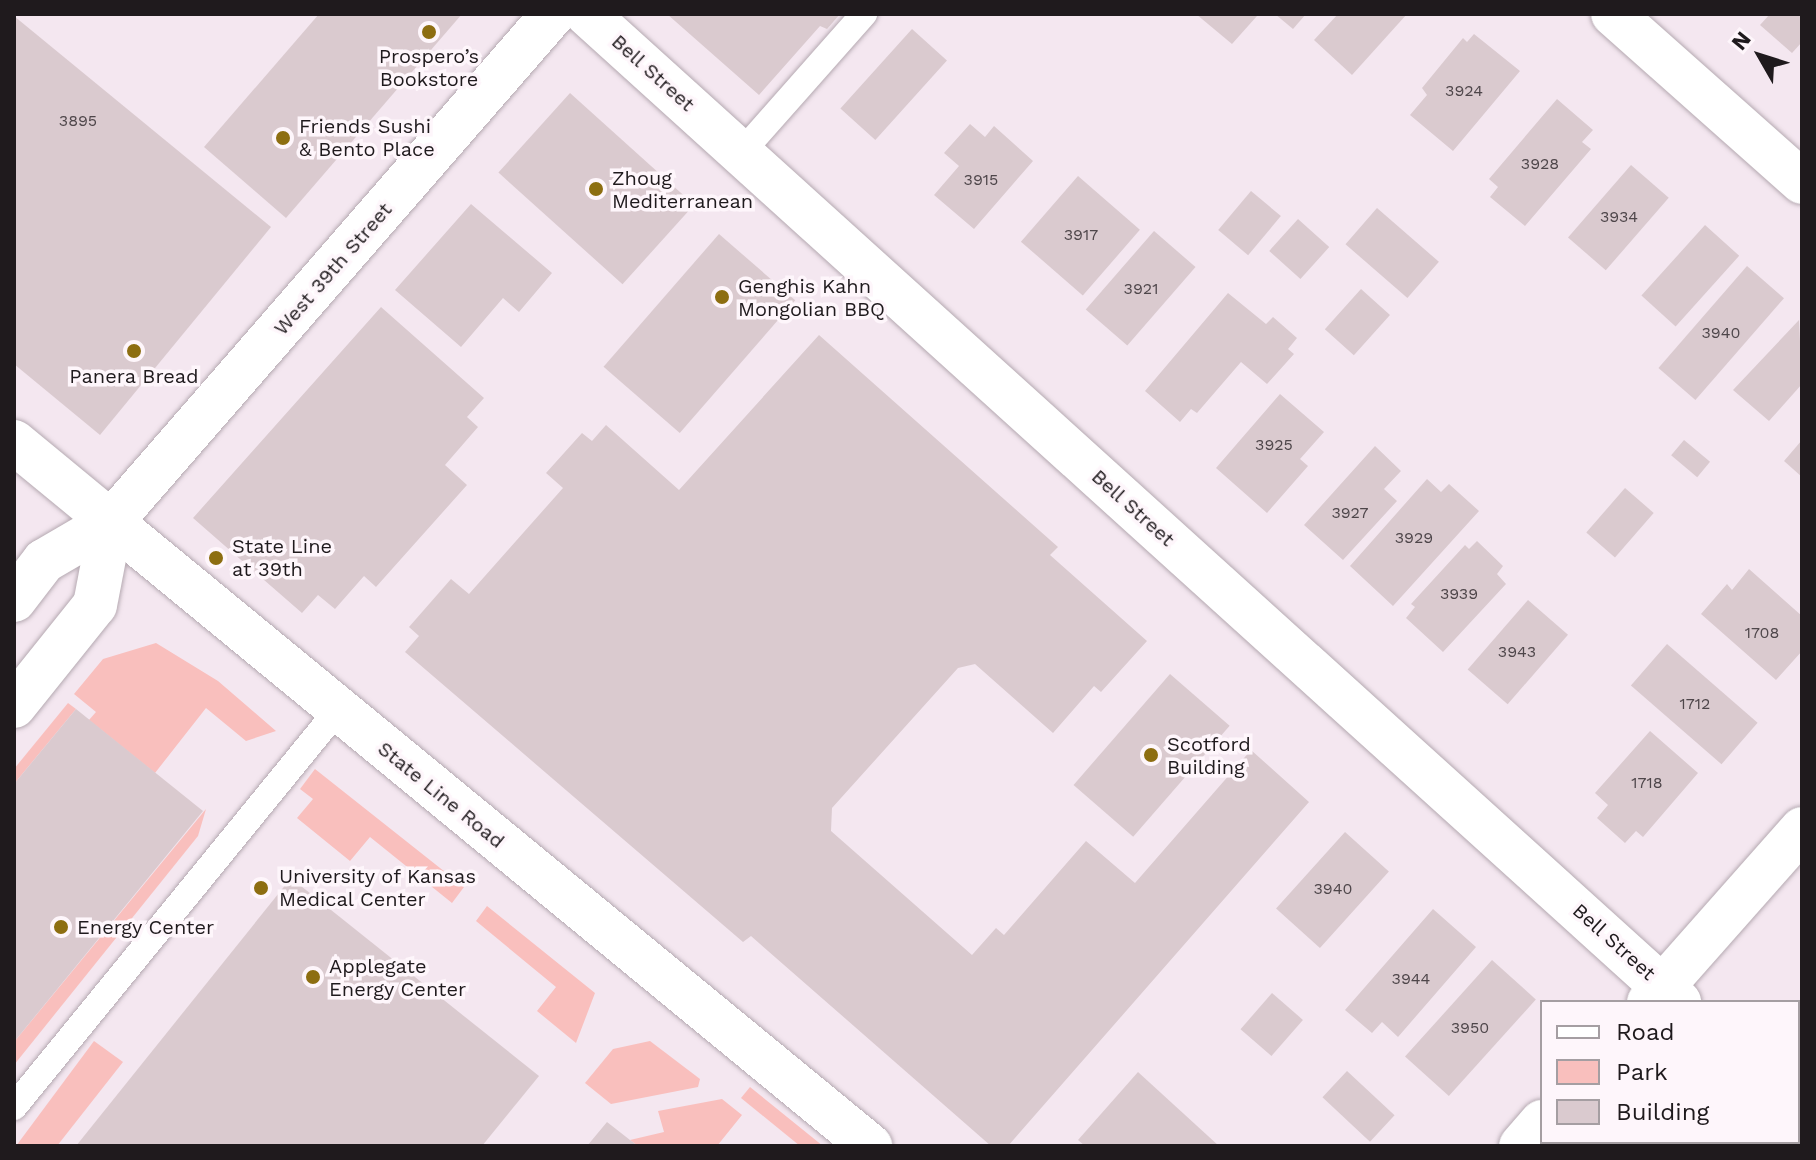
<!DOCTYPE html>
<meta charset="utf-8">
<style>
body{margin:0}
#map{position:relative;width:1816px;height:1160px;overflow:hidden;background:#f4e7f0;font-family:"Work Sans",sans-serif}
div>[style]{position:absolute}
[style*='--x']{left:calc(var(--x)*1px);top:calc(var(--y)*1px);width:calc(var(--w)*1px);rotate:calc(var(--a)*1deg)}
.green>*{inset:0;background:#f9bfbd}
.building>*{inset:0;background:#dacacf;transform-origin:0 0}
.roads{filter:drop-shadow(0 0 2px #b5a9b1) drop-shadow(0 0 2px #b5a9b1)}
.service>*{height:26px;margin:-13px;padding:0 13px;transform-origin:13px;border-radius:13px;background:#fff}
.minor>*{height:44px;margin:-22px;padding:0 22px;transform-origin:22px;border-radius:22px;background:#fff}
.tertiary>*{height:44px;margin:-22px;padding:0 22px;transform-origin:22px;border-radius:22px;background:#fff}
.secondary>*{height:44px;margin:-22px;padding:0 22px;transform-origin:22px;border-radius:22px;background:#fff}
.dots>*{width:22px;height:22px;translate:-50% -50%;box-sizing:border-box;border:4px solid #fef6fb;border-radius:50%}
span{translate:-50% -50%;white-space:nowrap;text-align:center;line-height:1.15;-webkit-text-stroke:7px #fef6fb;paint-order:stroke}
.number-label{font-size:16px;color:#4e464a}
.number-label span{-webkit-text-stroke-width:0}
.poi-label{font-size:20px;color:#1f1a1d}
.left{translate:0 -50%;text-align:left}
.street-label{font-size:20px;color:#1f1a1d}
.frame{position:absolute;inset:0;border:16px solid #1f1a1d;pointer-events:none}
.legend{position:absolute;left:1540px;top:1000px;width:260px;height:144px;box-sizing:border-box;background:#fef6fb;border:2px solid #a59ea2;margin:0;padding:10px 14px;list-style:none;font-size:24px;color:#1f1a1d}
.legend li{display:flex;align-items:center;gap:16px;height:40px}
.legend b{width:40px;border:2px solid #a59ea2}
.north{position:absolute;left:1720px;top:16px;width:80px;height:80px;-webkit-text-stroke:6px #fef6fb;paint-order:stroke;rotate:309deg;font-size:22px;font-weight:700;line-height:32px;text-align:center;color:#1f1a1d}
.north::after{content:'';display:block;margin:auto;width:28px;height:36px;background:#1f1a1d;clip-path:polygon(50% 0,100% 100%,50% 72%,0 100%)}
</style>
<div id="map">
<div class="green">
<div style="clip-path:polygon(156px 643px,218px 681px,276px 731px,246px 741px,206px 708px,155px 773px,89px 720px,96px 712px,74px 694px,103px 659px)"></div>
<div style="clip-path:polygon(68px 703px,76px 709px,14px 784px,14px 769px)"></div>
<div style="clip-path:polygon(315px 769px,464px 887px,452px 903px,370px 837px,350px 861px,297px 818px,313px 799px,300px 789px)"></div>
<div style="clip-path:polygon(206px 809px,198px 836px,14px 1065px,14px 1042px)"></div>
<div style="clip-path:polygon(487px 906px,595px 993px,576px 1043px,537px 1011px,556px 987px,476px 921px)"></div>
<div style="clip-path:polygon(94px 1041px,123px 1062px,57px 1146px,16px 1146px)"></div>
<div style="clip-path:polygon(650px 1041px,700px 1079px,698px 1087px,611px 1104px,585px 1083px,613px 1049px)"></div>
<div style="clip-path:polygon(750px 1087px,823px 1146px,800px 1146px,741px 1098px)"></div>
<div style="clip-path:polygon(722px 1099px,742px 1115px,717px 1146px,638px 1146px,630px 1140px,664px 1132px,658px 1111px)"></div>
</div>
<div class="building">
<div style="clip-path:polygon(319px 14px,462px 14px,286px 218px,204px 147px)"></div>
<div style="clip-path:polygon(667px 14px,840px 14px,827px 29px,820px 26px,759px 95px)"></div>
<div style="clip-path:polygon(1196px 14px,1255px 14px,1257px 16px,1232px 44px)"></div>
<div style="clip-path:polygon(1275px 14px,1306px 14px,1293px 29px)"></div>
<div style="clip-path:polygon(1338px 14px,1407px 14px,1352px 75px,1314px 40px)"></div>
<div style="clip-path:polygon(1770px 14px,1802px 14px,1802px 42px,1792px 53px,1760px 25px)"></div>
<div style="clip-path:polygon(14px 16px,271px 227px,100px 435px,14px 364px)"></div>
<div style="left:912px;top:29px;width:47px;height:107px;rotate:42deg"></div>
<div style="clip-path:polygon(1474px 34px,1520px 71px,1453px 151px,1410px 115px,1427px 95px,1422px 88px,1463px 38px,1467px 42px)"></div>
<div style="left:570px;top:93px;width:167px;height:107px;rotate:42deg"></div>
<div style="clip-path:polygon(1557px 99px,1593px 130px,1582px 142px,1591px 149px,1525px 226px,1490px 197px,1498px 187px,1489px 179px)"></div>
<div style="clip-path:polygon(970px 124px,985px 137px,994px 126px,1033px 161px,974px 229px,934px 195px,959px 166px,944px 153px)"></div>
<div style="left:1631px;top:165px;width:50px;height:96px;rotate:41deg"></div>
<div style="left:1078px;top:176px;width:82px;height:87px;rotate:41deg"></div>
<div style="left:1251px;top:191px;width:39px;height:51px;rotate:40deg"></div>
<div style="clip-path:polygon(471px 204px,552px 273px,519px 312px,503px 298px,461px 347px,395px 290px)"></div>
<div style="left:1377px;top:208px;width:82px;height:48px;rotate:41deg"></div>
<div style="left:1298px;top:219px;width:42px;height:43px;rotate:42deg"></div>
<div style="left:1705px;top:225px;width:46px;height:95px;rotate:42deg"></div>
<div style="left:1154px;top:231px;width:55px;height:104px;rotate:41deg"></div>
<div style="left:719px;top:234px;width:101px;height:176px;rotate:41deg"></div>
<div style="left:1747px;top:266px;width:49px;height:135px;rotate:41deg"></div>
<div style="left:1361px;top:289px;width:39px;height:54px;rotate:42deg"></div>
<div style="clip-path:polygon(1228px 293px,1266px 324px,1273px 317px,1297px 338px,1288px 349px,1294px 354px,1267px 384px,1241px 362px,1197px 413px,1191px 409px,1180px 422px,1145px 391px)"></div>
<div style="clip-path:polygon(381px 307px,484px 398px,467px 417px,478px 427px,445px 465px,467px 485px,376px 587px,364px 576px,335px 609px,318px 595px,302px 613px,193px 518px)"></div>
<div style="clip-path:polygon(1799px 320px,1802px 384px,1769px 421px,1733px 390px)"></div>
<div style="clip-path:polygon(819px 335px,1058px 547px,1050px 555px,1147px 641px,1101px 692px,1094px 686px,1053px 733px,975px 664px,958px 668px,832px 808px,831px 831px,972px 955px,996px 928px,1004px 935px,1086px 841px,1135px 883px,1251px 750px,1309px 802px,1008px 1146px,991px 1146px,751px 936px,743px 942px,405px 652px,419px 636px,409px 627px,451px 579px,469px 594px,563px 488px,546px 473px,582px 433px,592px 441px,606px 425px,679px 490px)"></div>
<div style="clip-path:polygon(1280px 394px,1324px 432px,1300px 459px,1308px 466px,1267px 513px,1216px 468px)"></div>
<div style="left:1684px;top:440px;width:34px;height:20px;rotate:40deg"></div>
<div style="clip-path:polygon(1802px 440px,1802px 477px,1784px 461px)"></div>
<div style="clip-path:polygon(1375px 446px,1401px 471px,1384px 489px,1397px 501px,1343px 560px,1304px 525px)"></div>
<div style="clip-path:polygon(1427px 479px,1441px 492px,1449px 484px,1479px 511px,1393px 606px,1350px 566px)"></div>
<div style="left:1625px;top:488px;width:38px;height:59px;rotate:41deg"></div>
<div style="clip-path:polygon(1477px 541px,1503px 566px,1497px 574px,1506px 584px,1443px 652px,1406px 618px,1415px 607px,1411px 604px,1465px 545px,1469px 549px)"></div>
<div style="clip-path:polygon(1749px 569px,1802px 616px,1802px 651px,1776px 680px,1701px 614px,1727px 584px,1732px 590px)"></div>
<div style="left:1528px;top:600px;width:53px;height:92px;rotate:41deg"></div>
<div style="left:1667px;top:644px;width:120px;height:55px;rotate:41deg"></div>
<div style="left:1170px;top:674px;width:79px;height:147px;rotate:41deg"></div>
<div style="clip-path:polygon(76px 709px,203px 811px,14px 1042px,14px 784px)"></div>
<div style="clip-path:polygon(1650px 731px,1698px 773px,1643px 837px,1636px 831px,1625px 843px,1597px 818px,1608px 805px,1595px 793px)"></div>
<div style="left:1345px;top:832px;width:59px;height:103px;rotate:42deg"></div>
<div style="clip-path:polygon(291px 878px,539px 1076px,482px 1146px,76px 1146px)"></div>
<div style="clip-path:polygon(1433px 909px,1476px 947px,1398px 1037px,1382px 1022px,1372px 1033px,1345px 1010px)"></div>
<div style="left:1492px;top:960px;width:59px;height:130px;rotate:42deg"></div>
<div style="left:1272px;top:993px;width:41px;height:48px;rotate:41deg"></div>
<div style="left:1347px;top:1071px;width:65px;height:36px;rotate:43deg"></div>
<div style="clip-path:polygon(1138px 1072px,1219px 1146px,1085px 1146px,1078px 1140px)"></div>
<div style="clip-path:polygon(607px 1122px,630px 1140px,638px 1146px,587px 1146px)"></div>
<div style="clip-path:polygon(1658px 1142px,1703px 1142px,1708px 1146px,1655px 1146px)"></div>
</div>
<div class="roads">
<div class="service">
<div style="--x:741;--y:153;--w:186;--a:-48.5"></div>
<div style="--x:14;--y:1107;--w:511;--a:-50.8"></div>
</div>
<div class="minor">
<div style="--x:587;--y:14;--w:1473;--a:42.14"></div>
<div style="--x:1613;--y:14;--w:253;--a:41.6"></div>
<div style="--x:14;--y:442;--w:126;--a:39.5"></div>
<div style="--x:1649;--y:1002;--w:231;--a:-48.5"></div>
<div style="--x:1798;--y:1107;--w:6;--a:45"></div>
<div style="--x:1521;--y:1146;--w:32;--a:-49"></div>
</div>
<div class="tertiary">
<div style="--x:111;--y:522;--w:983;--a:39.42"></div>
</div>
<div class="secondary">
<div style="--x:14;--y:600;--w:49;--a:-52.4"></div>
<div style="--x:44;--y:561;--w:78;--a:-30.2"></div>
<div style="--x:111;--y:522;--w:673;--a:-48.97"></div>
<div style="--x:14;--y:706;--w:129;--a:-51.3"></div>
<div style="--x:95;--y:605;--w:85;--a:-79.1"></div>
</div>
</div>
<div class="dots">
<div style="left:429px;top:32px;background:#8d6e11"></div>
<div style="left:283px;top:138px;background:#8d6e11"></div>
<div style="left:596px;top:189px;background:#8d6e11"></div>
<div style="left:722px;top:297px;background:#8d6e11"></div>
<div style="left:134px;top:351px;background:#8d6e11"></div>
<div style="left:216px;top:558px;background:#8d6e11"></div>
<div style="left:1151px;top:755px;background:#8d6e11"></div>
<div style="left:261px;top:888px;background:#8d6e11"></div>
<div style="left:61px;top:927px;background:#8d6e11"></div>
<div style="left:313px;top:977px;background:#8d6e11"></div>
</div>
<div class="number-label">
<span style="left:1464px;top:91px">3924</span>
<span style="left:78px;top:121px">3895</span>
<span style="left:1540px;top:164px">3928</span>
<span style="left:981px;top:180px">3915</span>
<span style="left:1619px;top:217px">3934</span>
<span style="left:1081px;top:235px">3917</span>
<span style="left:1141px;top:289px">3921</span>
<span style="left:1721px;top:333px">3940</span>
<span style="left:1274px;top:445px">3925</span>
<span style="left:1350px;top:513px">3927</span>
<span style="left:1414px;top:538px">3929</span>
<span style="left:1459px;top:594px">3939</span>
<span style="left:1762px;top:633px">1708</span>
<span style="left:1517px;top:652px">3943</span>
<span style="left:1695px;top:704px">1712</span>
<span style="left:1647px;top:783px">1718</span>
<span style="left:1333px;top:889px">3940</span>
<span style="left:1411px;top:979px">3944</span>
<span style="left:1470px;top:1028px">3950</span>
</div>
<div class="poi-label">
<span style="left:429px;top:68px">Prospero’s<br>Bookstore</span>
<span class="left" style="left:299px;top:138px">Friends Sushi<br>&amp; Bento Place</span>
<span class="left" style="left:612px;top:190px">Zhoug<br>Mediterranean</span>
<span class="left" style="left:738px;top:298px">Genghis Kahn<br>Mongolian BBQ</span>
<span style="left:134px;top:376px">Panera Bread</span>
<span class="left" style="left:232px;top:558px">State Line<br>at 39th</span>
<span class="left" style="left:1167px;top:756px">Scotford<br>Building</span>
<span class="left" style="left:279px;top:888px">University of Kansas<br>Medical Center</span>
<span class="left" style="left:77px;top:927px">Energy Center</span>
<span class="left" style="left:329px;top:978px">Applegate<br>Energy Center</span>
</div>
<div class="street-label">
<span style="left:653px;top:73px;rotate:42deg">Bell Street</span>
<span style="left:333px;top:269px;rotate:-49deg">West 39th Street</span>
<span style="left:1133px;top:508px;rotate:42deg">Bell Street</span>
<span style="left:441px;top:795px;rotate:39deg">State Line Road</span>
<span style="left:1614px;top:942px;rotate:42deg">Bell Street</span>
</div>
<div class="frame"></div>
<ul class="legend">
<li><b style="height:10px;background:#fff"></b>Road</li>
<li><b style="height:22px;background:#f9bfbd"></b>Park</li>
<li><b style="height:22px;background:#dacacf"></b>Building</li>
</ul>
<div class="north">N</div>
</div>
